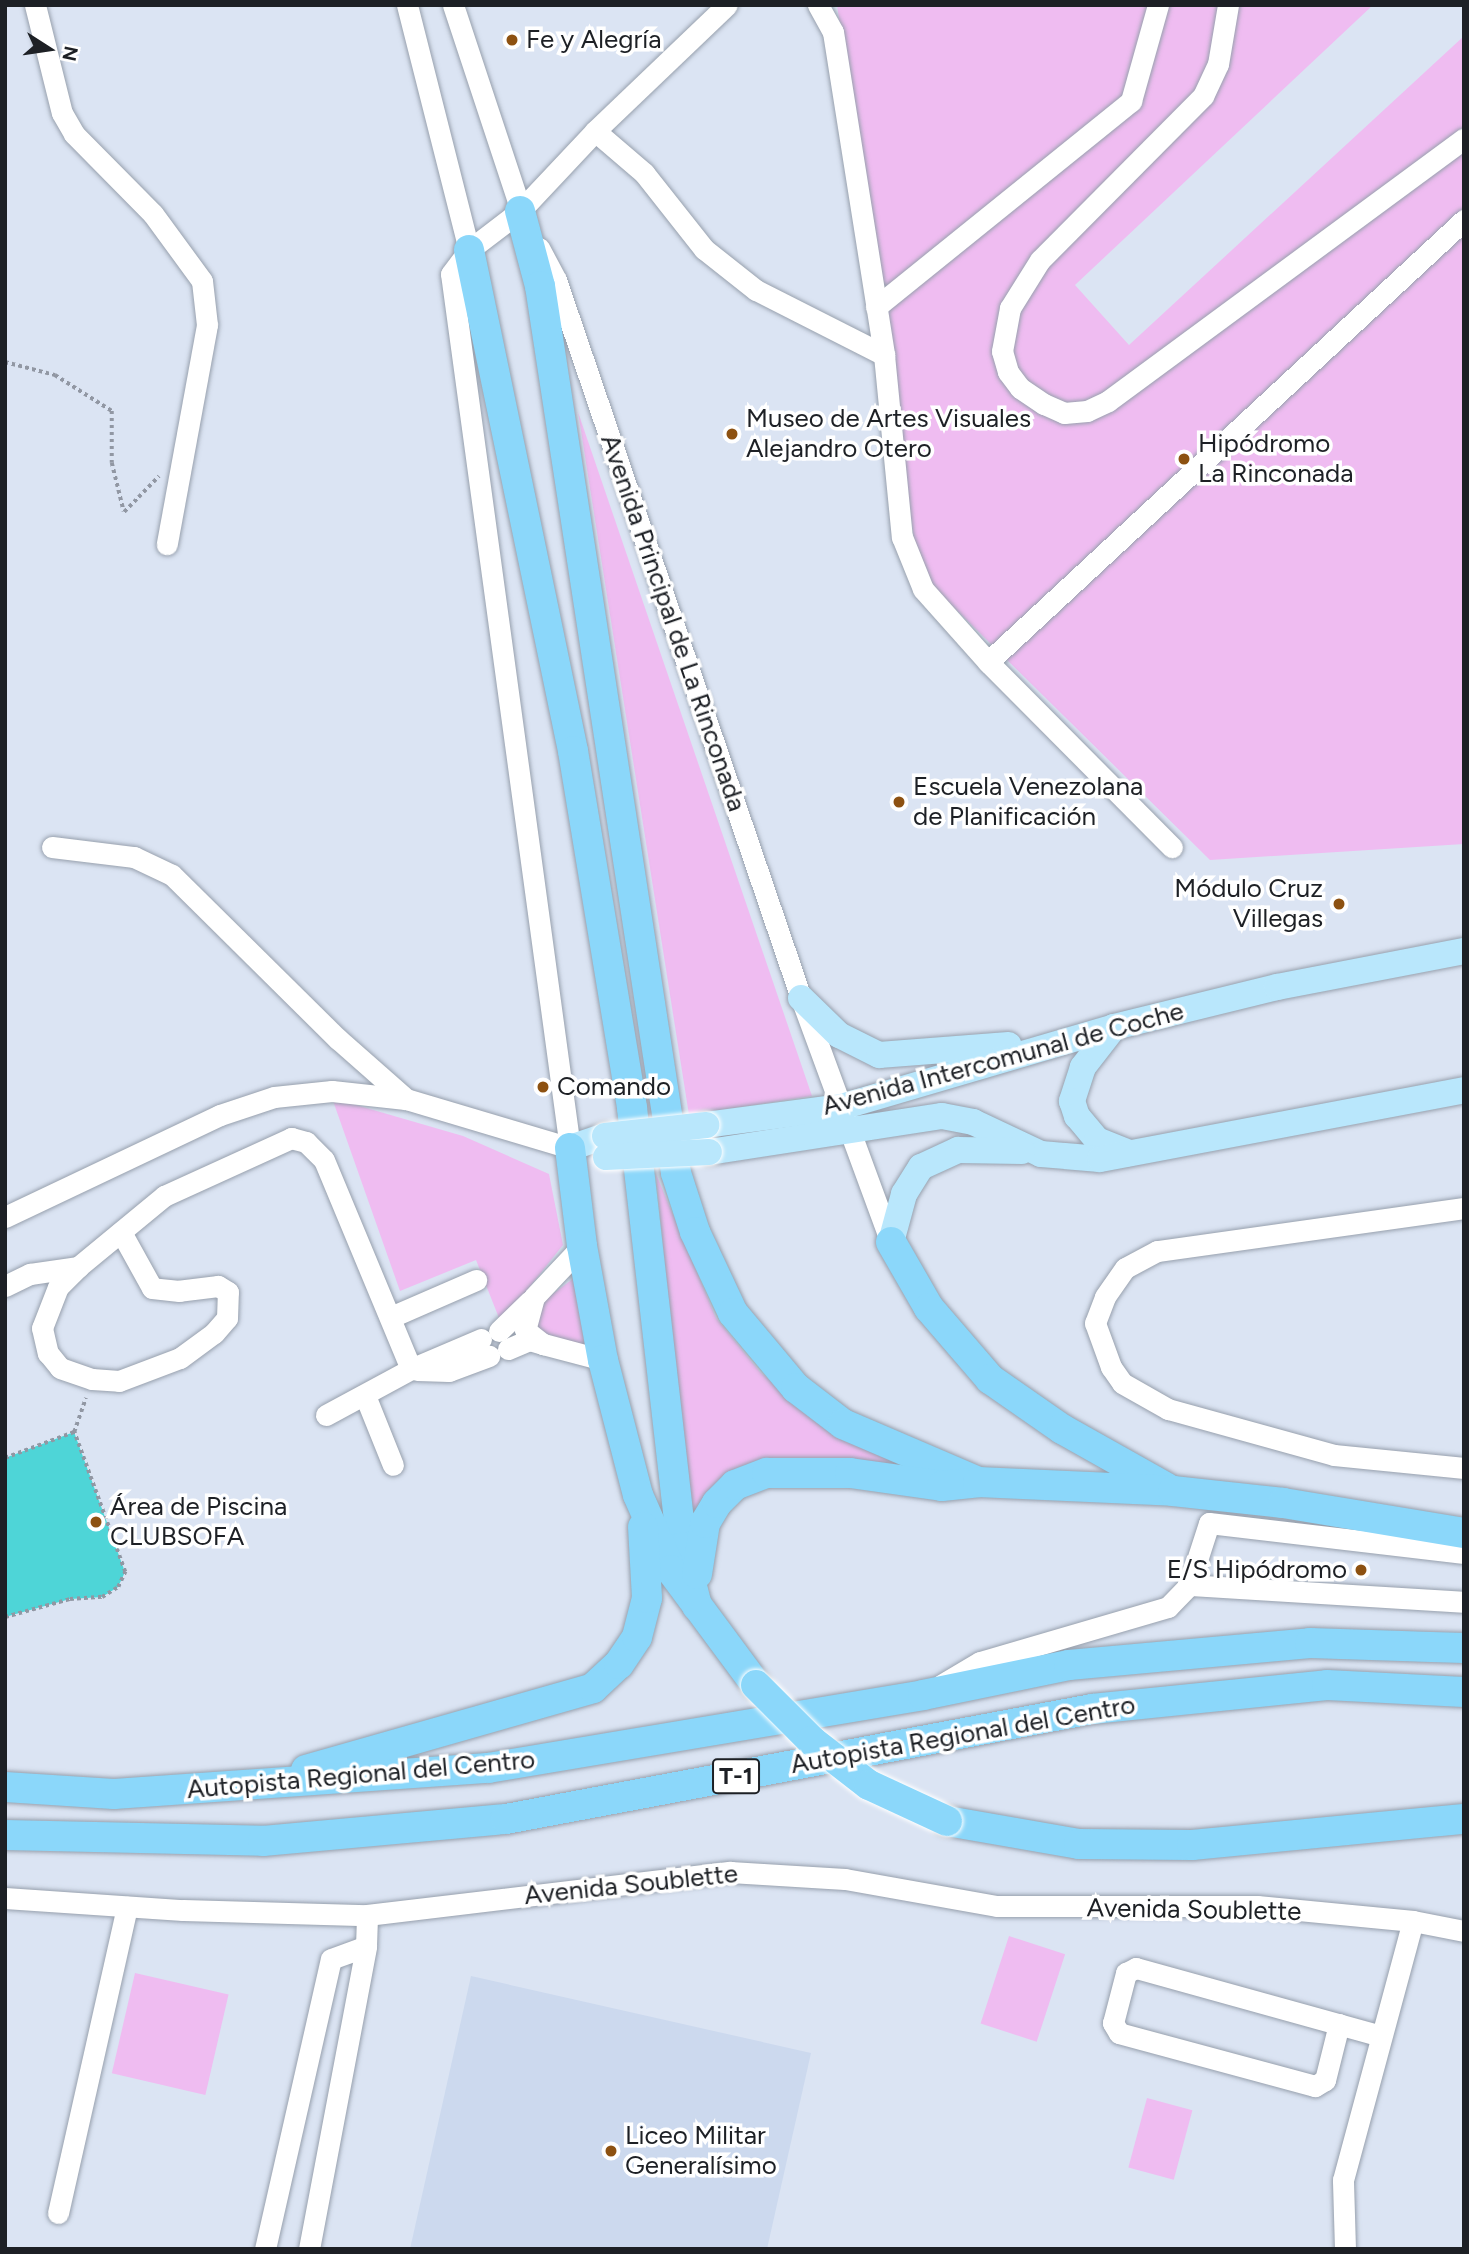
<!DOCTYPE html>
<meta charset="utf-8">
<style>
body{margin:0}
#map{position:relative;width:1469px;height:2254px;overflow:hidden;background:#dbe4f3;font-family:Figtree,sans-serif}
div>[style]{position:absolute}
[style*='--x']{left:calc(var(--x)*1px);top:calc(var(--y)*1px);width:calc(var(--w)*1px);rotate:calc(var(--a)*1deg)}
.built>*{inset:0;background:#ccd9ee}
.green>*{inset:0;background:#efbcf1;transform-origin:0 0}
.water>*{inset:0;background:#4ed5d7}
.path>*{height:3.5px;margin-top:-1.75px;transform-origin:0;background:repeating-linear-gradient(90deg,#9197a3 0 3.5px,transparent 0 7px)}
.roads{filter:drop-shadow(0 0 2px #97a0ad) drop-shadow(0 0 2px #97a0ad)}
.minor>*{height:21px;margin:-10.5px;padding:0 10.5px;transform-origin:10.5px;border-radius:10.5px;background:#fff}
.major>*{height:26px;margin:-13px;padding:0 13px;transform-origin:13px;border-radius:13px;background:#b9e7fc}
.highway>*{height:30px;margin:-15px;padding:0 15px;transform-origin:15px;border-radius:15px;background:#8bd7fa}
.bridges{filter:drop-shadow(0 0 2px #fff) drop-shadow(0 0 2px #fff)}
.major-bridge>*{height:26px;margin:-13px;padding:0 13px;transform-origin:13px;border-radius:13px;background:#b9e7fc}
.highway-bridge>*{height:30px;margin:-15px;padding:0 15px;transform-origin:15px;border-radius:15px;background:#8bd7fa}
.dots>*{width:19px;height:19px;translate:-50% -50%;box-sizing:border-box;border:4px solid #fff;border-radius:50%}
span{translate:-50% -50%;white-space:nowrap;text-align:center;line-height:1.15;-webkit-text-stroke:7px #fff;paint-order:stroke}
.shield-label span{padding:2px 5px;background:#fff;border:2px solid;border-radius:5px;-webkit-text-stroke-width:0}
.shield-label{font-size:24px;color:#1d2025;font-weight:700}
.poi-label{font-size:26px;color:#1d2025}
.left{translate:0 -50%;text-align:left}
.right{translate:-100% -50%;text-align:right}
.street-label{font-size:26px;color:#1d2025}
.frame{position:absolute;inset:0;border:7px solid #1d2025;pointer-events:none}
.north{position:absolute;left:14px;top:14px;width:70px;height:70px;-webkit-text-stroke:5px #fff;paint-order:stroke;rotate:102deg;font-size:19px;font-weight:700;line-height:28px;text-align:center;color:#1d2025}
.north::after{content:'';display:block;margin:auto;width:24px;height:32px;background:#1d2025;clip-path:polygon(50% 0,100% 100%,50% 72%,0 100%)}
</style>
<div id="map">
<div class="built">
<div style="clip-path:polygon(471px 1976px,811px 2053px,767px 2249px,410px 2249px)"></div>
</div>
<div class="green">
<div style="clip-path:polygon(837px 5px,1373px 5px,1075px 285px,1129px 345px,1464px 36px,1464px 844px,1210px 860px,919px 573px)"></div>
<div style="clip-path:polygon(578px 412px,812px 1096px,689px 1115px)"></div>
<div style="clip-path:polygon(332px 1098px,463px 1136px,549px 1174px,563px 1245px,501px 1323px,476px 1260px,400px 1291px)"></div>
<div style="clip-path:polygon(656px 1174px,716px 1318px,760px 1372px,806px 1411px,928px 1473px,782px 1460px,739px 1467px,714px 1488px,691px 1530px)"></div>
<div style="clip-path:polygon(574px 1278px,589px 1348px,548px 1335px,533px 1324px,542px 1302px)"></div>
<div style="left:1009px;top:1936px;width:59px;height:92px;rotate:18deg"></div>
<div style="left:135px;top:1973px;width:96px;height:103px;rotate:13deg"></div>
<div style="left:1147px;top:2098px;width:47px;height:72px;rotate:15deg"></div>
</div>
<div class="water">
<div style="clip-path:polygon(74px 1432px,125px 1572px,118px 1587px,102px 1597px,70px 1599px,5px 1617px,5px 1458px)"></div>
</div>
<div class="path">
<div style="--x:5;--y:362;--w:52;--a:14.6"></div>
<div style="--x:55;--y:375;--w:67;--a:32.3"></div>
<div style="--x:112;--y:411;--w:52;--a:90"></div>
<div style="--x:112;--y:463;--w:50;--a:76.2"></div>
<div style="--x:124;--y:512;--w:50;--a:-45.8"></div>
<div style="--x:5;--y:1458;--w:74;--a:-20.6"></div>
<div style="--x:5;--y:1617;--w:67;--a:-15.5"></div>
<div style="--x:70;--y:1599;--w:32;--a:-4"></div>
<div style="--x:102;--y:1597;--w:19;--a:-32"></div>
<div style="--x:118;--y:1587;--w:17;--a:-65"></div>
<div style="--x:125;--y:1572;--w:149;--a:-110"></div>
<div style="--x:74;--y:1432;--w:36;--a:-71"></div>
</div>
<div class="roads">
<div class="minor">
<div style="--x:35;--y:5;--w:111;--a:76"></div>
<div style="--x:62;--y:113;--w:24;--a:60"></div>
<div style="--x:74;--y:134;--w:112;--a:45.4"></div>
<div style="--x:153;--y:214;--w:83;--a:53.8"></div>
<div style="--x:202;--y:281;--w:44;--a:83.5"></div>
<div style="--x:207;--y:325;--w:223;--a:100.4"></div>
<div style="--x:407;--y:5;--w:253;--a:75.8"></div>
<div style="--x:453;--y:5;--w:226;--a:71.7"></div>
<div style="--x:818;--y:5;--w:31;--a:61"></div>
<div style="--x:833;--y:32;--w:327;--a:81"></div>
<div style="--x:884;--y:355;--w:183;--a:84.4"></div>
<div style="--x:902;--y:537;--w:56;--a:68"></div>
<div style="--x:923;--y:589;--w:98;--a:48.3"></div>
<div style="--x:988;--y:662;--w:261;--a:45.2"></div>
<div style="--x:1228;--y:5;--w:60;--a:99.6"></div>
<div style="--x:1218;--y:64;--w:35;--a:115"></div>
<div style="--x:1203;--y:96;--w:231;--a:134.8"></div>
<div style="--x:1040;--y:260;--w:57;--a:122"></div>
<div style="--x:1010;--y:308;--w:44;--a:100.5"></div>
<div style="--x:1002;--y:351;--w:22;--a:74"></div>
<div style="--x:1008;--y:372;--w:20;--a:53"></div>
<div style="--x:1020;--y:388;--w:29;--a:34"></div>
<div style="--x:1044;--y:404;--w:22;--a:24"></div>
<div style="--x:1064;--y:413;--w:23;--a:-5"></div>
<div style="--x:1087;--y:411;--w:23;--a:-25"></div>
<div style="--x:1108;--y:401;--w:442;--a:-36.4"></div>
<div style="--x:595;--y:131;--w:65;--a:40.6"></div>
<div style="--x:644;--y:173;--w:97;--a:51.7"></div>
<div style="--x:704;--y:249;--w:66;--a:38.3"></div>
<div style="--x:756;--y:290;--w:144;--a:26.9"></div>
<div style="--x:539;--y:248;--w:36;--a:62"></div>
<div style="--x:556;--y:280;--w:759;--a:71.16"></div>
<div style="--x:801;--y:998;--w:260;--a:69.8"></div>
<div style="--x:876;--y:307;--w:328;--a:-38.9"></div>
<div style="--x:1131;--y:101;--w:100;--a:-74.3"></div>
<div style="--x:988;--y:662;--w:650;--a:-42.88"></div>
<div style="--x:52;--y:847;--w:83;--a:7"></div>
<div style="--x:134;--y:857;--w:42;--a:25.3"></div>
<div style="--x:172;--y:875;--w:233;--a:44.7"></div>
<div style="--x:338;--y:1039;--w:91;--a:41.4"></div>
<div style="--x:1464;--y:1208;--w:310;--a:172"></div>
<div style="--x:1157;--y:1251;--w:36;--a:152"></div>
<div style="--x:1125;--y:1268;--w:35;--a:125"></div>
<div style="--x:1105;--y:1297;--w:28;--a:111"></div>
<div style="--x:1095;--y:1323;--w:47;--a:70"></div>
<div style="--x:1111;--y:1367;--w:19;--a:55"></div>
<div style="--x:1122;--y:1383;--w:53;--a:29.5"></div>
<div style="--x:1168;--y:1409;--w:172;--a:15.5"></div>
<div style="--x:1334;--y:1455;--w:131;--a:5.7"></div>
<div style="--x:5;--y:1217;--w:238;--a:-25.4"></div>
<div style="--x:220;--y:1115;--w:57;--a:-18.4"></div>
<div style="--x:274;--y:1097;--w:58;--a:-5.9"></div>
<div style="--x:332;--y:1091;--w:74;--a:6.2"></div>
<div style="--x:406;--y:1099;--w:171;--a:16.6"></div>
<div style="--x:570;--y:1148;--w:882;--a:-97.75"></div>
<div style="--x:451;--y:274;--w:30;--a:-53"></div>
<div style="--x:469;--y:250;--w:64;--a:-37.4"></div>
<div style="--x:520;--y:211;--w:110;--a:-46.8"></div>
<div style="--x:595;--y:131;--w:182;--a:-43.7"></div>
<div style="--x:582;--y:1246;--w:70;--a:133.3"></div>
<div style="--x:534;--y:1297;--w:34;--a:105"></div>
<div style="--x:525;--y:1330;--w:23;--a:38"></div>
<div style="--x:543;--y:1344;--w:62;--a:14.9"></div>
<div style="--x:78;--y:1267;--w:28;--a:135"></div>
<div style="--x:58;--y:1287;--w:44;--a:111.3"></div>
<div style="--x:42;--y:1328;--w:26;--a:77"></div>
<div style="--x:48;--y:1353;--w:19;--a:51"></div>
<div style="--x:60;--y:1368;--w:34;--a:19"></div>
<div style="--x:92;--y:1379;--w:27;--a:4"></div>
<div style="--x:119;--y:1381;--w:65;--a:-20.7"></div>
<div style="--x:180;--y:1358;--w:42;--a:-36.3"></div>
<div style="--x:214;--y:1333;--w:20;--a:-49"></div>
<div style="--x:227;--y:1318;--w:26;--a:-88"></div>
<div style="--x:228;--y:1292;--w:12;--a:-149"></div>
<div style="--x:218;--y:1286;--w:39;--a:173"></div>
<div style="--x:179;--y:1291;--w:27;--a:-174"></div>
<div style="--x:152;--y:1288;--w:64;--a:-119"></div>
<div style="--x:5;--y:1286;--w:28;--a:-26"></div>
<div style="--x:30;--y:1274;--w:49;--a:-8.3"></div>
<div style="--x:78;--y:1267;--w:112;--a:-39.5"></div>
<div style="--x:164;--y:1196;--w:140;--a:-24.5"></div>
<div style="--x:291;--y:1138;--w:16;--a:15"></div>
<div style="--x:306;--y:1142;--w:25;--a:45"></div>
<div style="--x:324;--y:1160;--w:226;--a:67.4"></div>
<div style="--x:391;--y:1317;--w:93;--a:-23.5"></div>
<div style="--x:499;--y:1331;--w:43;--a:-44.1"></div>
<div style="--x:508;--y:1349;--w:23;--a:-23"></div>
<div style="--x:529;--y:1340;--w:15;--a:16"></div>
<div style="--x:417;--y:1370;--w:32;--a:2"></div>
<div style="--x:449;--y:1371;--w:43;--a:-20.6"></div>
<div style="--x:366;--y:1398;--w:72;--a:68.1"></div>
<div style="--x:326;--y:1415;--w:97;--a:-28.4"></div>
<div style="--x:411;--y:1369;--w:76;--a:-23.2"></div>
<div style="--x:1189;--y:1585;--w:65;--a:-72.1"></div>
<div style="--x:1209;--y:1523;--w:257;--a:6.7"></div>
<div style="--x:941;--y:1685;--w:45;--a:-30.5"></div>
<div style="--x:980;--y:1662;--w:196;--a:-16.3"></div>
<div style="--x:1168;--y:1607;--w:30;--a:-46"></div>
<div style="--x:1189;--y:1585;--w:276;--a:3.5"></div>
<div style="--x:5;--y:1898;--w:178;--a:3.9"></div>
<div style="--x:183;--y:1910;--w:184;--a:1.6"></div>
<div style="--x:367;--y:1915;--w:366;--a:-6.8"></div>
<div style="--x:730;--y:1872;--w:115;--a:3.5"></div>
<div style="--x:845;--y:1879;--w:154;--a:10.1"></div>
<div style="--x:997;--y:1906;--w:260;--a:0"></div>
<div style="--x:1257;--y:1906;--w:157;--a:5.5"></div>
<div style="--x:1413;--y:1921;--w:52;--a:11.1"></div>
<div style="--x:1339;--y:2024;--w:58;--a:104"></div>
<div style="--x:1325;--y:2080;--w:12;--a:149"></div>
<div style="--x:1315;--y:2086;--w:203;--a:-164.9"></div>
<div style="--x:1119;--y:2033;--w:12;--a:-121"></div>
<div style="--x:1113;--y:2023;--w:52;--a:-75.4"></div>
<div style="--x:1126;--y:1973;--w:11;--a:-27"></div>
<div style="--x:1136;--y:1968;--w:254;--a:15.5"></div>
<div style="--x:58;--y:2213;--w:314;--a:-77.3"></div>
<div style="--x:265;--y:2249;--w:297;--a:-77.2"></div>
<div style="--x:331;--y:1959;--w:37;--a:-20"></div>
<div style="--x:309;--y:2249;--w:308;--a:-79.3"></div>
<div style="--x:366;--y:1946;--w:31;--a:-88"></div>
<div style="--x:1345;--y:2249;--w:69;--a:-91.7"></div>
<div style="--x:1343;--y:2180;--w:268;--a:-74.9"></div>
</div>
<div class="major">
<div style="--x:801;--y:998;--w:53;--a:44.2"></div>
<div style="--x:839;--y:1035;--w:45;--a:26.6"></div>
<div style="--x:879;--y:1055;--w:130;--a:-4.4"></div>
<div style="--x:1114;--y:1027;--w:51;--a:127.8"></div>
<div style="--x:1083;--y:1067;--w:36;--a:108"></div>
<div style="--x:1072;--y:1101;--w:16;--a:72"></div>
<div style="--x:1077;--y:1116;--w:31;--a:50"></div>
<div style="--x:1097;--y:1140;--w:35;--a:22"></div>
<div style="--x:706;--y:1125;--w:136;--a:-7.6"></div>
<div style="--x:841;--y:1107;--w:284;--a:-16.3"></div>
<div style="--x:1114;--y:1027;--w:168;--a:-13.8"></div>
<div style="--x:1277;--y:987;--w:190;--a:-10.9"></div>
<div style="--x:570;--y:1148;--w:37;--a:-19"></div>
<div style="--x:709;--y:1152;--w:236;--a:-8.8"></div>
<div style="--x:942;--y:1116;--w:32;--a:11"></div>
<div style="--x:973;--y:1122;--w:75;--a:25.2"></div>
<div style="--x:1041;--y:1154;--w:59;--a:4.8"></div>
<div style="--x:1100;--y:1159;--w:370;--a:-10.7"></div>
<div style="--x:891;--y:1242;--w:50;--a:-74.8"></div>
<div style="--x:904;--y:1194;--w:32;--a:-58"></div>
<div style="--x:921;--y:1167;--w:41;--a:-24.7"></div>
<div style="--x:958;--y:1150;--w:64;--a:0.9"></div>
</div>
<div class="highway">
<div style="--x:520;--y:211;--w:78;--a:75.1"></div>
<div style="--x:540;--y:286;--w:897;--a:81.28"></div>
<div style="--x:676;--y:1173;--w:62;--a:72.1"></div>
<div style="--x:695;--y:1232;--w:89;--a:64.9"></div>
<div style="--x:733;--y:1313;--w:98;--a:50"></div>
<div style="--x:796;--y:1388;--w:59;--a:37.5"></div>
<div style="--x:843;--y:1424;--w:147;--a:23.2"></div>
<div style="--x:469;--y:250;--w:512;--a:78.27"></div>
<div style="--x:573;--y:751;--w:362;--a:80.6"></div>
<div style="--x:632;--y:1108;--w:442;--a:83.5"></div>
<div style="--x:682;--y:1547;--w:61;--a:75.7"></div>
<div style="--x:570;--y:1148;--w:99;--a:83"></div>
<div style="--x:582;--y:1246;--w:116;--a:79.6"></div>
<div style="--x:603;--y:1360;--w:139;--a:75.5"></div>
<div style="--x:638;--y:1495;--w:82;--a:66.3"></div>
<div style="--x:671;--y:1570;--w:143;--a:53.5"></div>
<div style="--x:891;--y:1242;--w:76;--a:60.1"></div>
<div style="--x:929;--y:1308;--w:94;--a:49.3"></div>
<div style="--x:990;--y:1379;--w:88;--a:34.8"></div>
<div style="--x:1062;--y:1429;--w:120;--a:29.3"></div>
<div style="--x:697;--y:1574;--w:52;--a:-81.1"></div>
<div style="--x:705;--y:1523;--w:23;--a:-59"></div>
<div style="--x:717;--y:1503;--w:25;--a:-45"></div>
<div style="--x:735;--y:1485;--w:34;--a:-21"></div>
<div style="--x:767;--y:1473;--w:83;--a:0"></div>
<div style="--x:850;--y:1473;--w:93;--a:8"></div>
<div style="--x:942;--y:1486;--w:36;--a:-6"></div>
<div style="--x:978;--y:1482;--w:195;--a:2.6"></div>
<div style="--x:1173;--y:1491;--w:111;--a:6.2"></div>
<div style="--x:1283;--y:1503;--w:183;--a:9.4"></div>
<div style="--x:306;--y:1770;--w:298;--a:-15.9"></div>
<div style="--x:593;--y:1688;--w:35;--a:-43"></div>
<div style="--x:619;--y:1664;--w:32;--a:-56"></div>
<div style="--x:637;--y:1637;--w:40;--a:-75.6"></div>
<div style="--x:647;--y:1598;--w:71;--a:-93.2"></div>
<div style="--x:5;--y:1787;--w:109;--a:3.7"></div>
<div style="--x:114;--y:1794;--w:375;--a:-4"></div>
<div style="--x:488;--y:1768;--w:441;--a:-9.5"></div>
<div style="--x:923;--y:1695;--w:149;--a:-11.6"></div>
<div style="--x:1069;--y:1665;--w:242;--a:-5.2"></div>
<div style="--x:1310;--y:1643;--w:154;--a:1.9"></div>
<div style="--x:947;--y:1821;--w:134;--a:9.9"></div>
<div style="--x:1079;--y:1844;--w:113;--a:0.5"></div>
<div style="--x:1192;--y:1845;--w:273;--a:-5.5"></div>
<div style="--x:5;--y:1835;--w:258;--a:1.3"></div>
<div style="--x:263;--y:1841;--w:244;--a:-5.2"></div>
<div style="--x:506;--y:1819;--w:596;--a:-10.63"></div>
<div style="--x:1092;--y:1709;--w:236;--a:-5.8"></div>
<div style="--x:1327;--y:1685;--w:137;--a:2.9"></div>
</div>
</div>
<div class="bridges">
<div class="major-bridge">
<div style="--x:605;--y:1136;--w:102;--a:-6.2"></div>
<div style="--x:606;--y:1157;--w:103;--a:-2.8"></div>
</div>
<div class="highway-bridge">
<div style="--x:756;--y:1685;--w:79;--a:45"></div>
<div style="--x:812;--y:1741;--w:72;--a:37.7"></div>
<div style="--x:869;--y:1785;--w:86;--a:24.8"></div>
</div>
</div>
<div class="dots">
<div style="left:512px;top:40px;background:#8d5111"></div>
<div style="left:732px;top:434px;background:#8d5111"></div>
<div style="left:1184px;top:459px;background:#8d5111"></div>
<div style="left:899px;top:802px;background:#8d5111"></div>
<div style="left:1339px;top:904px;background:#8d5111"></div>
<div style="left:543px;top:1087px;background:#8d5111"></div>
<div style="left:96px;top:1522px;background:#8d5111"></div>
<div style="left:1361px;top:1570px;background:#8d5111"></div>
<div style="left:611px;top:2151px;background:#8d5111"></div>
</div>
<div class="shield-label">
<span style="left:736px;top:1776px">T-1</span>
</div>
<div class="poi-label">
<span class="left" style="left:526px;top:40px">Fe y Alegría</span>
<span class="left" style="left:746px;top:434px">Museo de Artes Visuales<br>Alejandro Otero</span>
<span class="left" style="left:1198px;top:459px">Hipódromo<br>La Rinconada</span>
<span class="left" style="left:913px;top:802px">Escuela Venezolana<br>de Planificación</span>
<span class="right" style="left:1323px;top:904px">Módulo Cruz<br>Villegas</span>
<span class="left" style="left:557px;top:1087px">Comando</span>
<span class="left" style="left:110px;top:1522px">Área de Piscina<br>CLUBSOFA</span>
<span class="right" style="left:1347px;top:1570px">E/S Hipódromo</span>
<span class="left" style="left:625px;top:2151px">Liceo Militar<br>Generalísimo</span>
</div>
<div class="street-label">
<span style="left:673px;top:623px;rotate:71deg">Avenida Principal de La Rinconada</span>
<span style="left:1003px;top:1059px;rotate:-15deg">Avenida Intercomunal de Coche</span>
<span style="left:963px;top:1735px;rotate:-10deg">Autopista Regional del Centro</span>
<span style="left:361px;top:1775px;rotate:-5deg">Autopista Regional del Centro</span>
<span style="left:631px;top:1885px;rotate:-6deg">Avenida Soublette</span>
<span style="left:1194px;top:1910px;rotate:1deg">Avenida Soublette</span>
</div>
<div class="frame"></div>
<div class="north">N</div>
</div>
